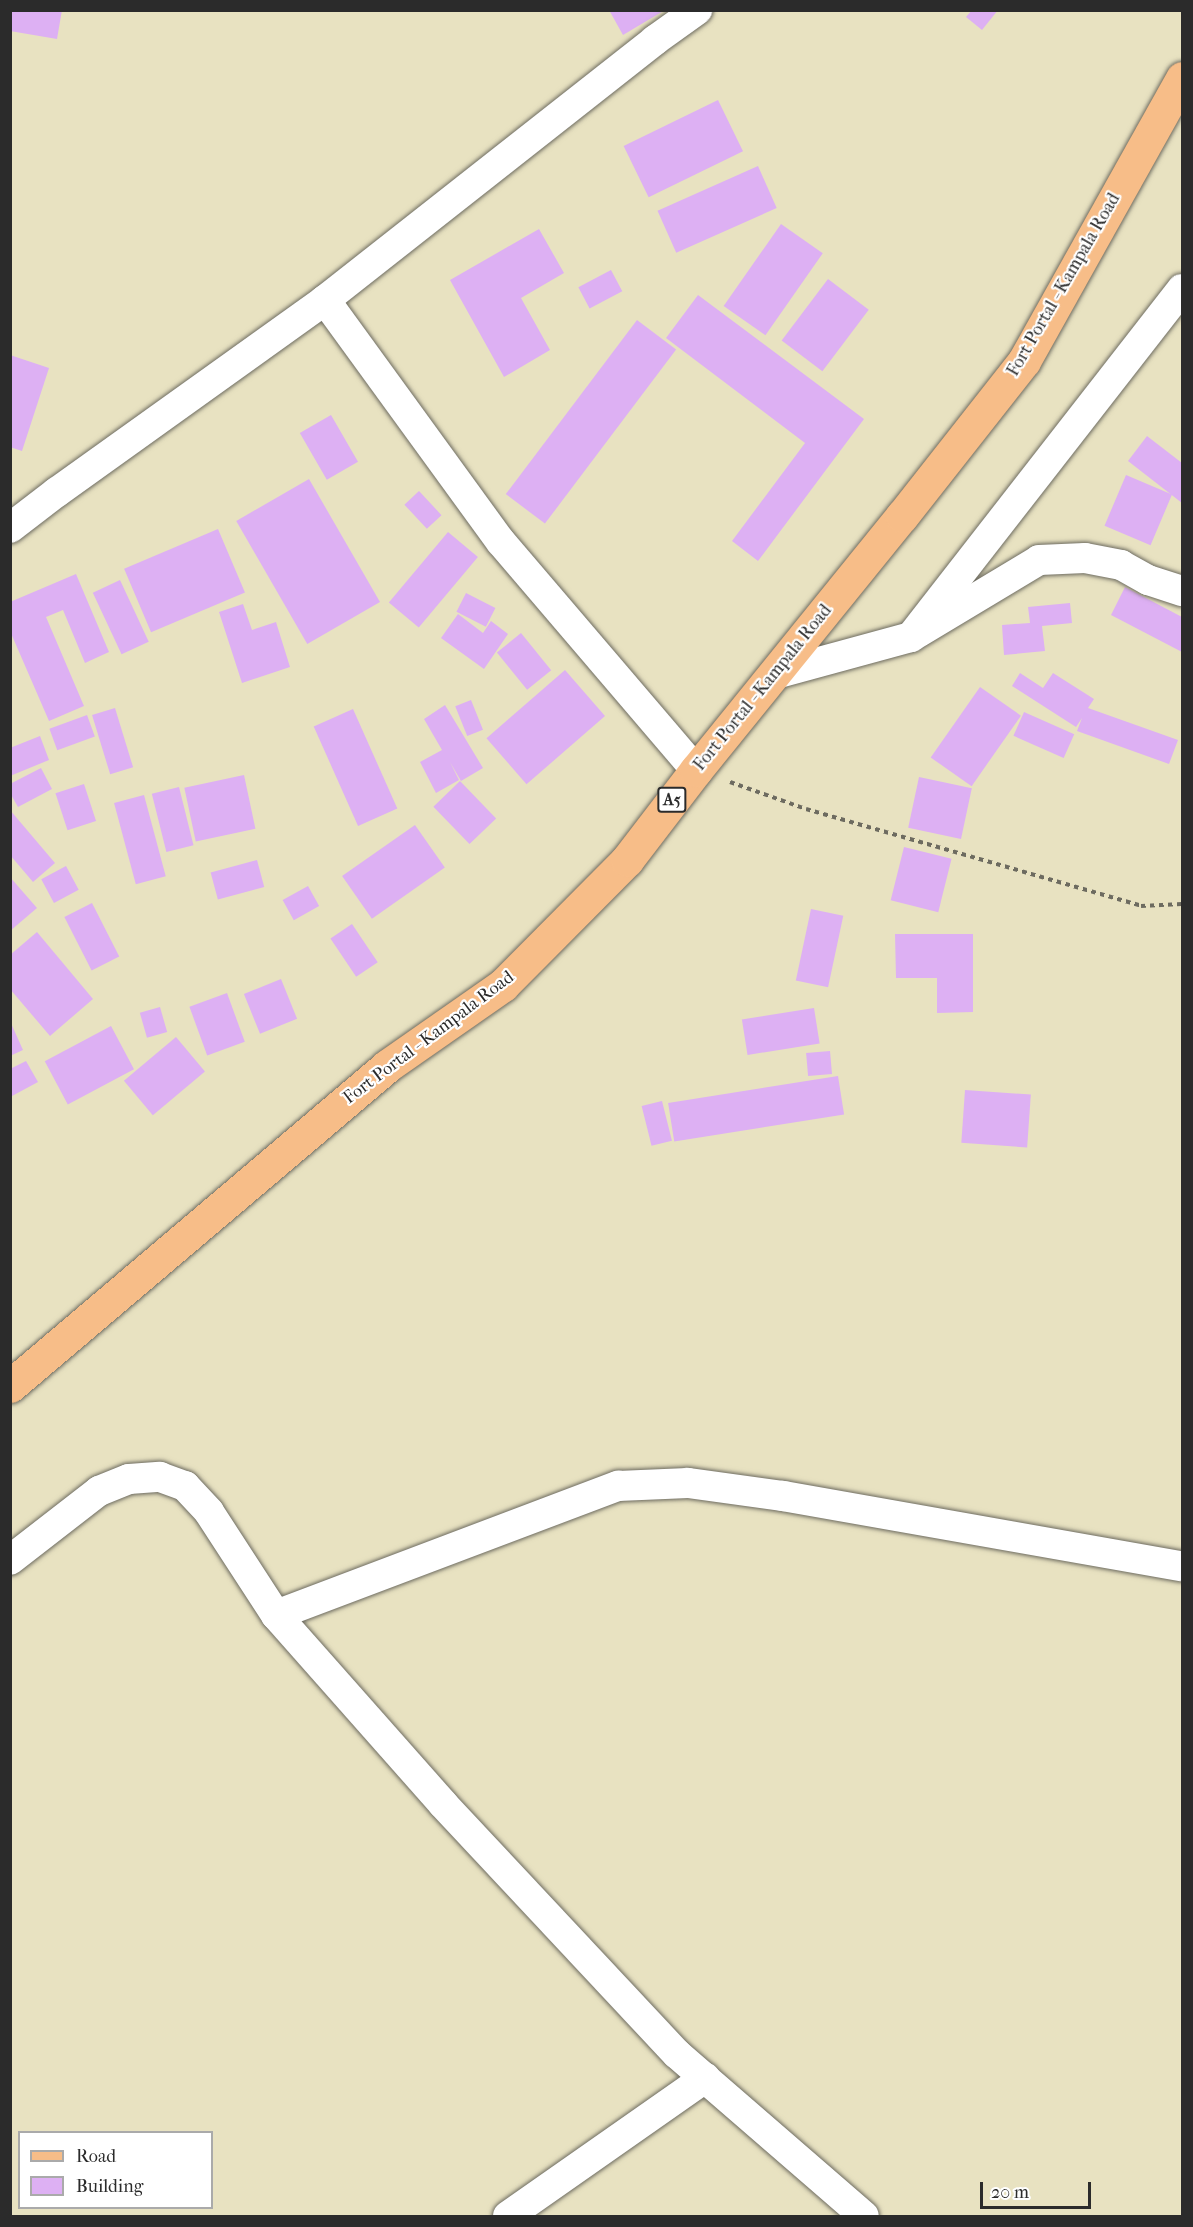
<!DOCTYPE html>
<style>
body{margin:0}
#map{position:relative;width:1193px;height:2227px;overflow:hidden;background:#e8e2c1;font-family:"IM FELL French Canon",serif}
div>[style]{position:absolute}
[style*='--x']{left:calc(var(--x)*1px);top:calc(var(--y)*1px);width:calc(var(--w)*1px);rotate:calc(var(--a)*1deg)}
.building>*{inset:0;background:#ddb0f3;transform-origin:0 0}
.path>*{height:4px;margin-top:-2px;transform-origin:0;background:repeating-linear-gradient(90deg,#6d6b60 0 4.5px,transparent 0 9px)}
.roads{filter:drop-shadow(0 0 2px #6d6b60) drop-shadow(0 0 2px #6d6b60)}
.minor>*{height:30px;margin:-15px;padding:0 15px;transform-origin:15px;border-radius:15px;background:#fff}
.primary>*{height:33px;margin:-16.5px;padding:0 16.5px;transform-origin:16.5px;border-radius:16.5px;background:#f7bd88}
span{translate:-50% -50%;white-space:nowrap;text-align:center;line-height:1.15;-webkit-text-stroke:4.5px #fff;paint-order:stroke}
.shield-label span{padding:2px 4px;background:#fff;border:2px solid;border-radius:4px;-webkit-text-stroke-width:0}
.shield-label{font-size:16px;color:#2b2b2b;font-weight:700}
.street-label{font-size:18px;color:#2b2b2b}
.frame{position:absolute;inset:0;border:12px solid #2b2b2b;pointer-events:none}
.legend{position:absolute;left:18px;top:2131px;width:195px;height:78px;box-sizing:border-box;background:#fff;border:2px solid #aaa;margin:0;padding:8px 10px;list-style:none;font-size:18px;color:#2b2b2b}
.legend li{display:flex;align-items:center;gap:12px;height:30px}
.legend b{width:30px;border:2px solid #aaa}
.scale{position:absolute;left:980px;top:2182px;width:111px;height:27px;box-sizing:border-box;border:3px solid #2b2b2b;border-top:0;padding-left:8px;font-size:18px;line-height:21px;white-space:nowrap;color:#2b2b2b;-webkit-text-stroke:4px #fff;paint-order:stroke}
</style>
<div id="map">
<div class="building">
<div style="clip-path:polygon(10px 10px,62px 10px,57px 39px,10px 31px)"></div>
<div style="clip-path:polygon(609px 10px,665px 10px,623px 35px)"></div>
<div style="clip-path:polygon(972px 10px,998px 10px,982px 30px,966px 17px)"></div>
<div style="left:718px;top:100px;width:57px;height:105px;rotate:64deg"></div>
<div style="left:758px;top:166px;width:46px;height:110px;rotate:66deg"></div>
<div style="left:781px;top:224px;width:51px;height:100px;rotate:35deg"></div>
<div style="clip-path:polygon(539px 229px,564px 273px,521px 298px,550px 350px,504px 377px,450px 280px)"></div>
<div style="left:611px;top:270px;width:24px;height:37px;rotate:62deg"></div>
<div style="left:828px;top:279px;width:51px;height:77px;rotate:37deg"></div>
<div style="clip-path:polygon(698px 295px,864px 419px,758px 561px,732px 541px,805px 443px,666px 338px)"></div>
<div style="left:637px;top:320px;width:49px;height:218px;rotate:37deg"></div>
<div style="clip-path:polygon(10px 355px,49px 368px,22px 451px,10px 447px)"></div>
<div style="left:331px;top:415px;width:54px;height:36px;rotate:60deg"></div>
<div style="clip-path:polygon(1147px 436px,1182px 463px,1182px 503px,1128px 461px)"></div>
<div style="left:1126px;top:475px;width:50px;height:55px;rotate:23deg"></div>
<div style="left:309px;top:479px;width:142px;height:84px;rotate:60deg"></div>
<div style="left:419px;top:491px;width:33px;height:20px;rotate:47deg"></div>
<div style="left:218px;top:529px;width:69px;height:102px;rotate:67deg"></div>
<div style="left:448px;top:532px;width:39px;height:92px;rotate:40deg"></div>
<div style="clip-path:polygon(76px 574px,109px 652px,85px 663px,63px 610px,46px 617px,84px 706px,49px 721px,10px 631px,10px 602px)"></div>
<div style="left:120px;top:580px;width:68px;height:30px;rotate:65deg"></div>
<div style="clip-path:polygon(1125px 587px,1182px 617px,1182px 652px,1111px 615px)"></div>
<div style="left:466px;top:593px;width:33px;height:21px;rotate:27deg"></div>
<div style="clip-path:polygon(1070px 603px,1072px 623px,1042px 626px,1045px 651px,1004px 655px,1002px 625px,1030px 623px,1028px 607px)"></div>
<div style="clip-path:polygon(243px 604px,252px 630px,276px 622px,290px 667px,242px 683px,219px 612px)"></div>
<div style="clip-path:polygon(458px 614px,483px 633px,491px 621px,508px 634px,484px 669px,441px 638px)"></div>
<div style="left:521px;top:633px;width:48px;height:31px;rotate:51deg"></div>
<div style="left:565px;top:670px;width:61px;height:104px;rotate:49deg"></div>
<div style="clip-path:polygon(1020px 673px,1043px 688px,1053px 673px,1094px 699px,1088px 708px,1178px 740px,1169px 764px,1077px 731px,1082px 718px,1076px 727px,1012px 686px)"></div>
<div style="left:980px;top:687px;width:50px;height:86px;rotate:35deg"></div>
<div style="left:471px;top:700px;width:32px;height:17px;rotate:68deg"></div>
<div style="clip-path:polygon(445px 705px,483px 768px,461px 781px,450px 762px,459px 780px,436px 793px,420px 762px,442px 750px,424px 719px)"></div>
<div style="left:115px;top:708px;width:62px;height:24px;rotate:73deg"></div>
<div style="left:353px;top:709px;width:109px;height:43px;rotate:66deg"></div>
<div style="left:1024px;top:712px;width:55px;height:26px;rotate:24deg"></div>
<div style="left:87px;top:715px;width:23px;height:40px;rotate:70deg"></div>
<div style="clip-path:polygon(40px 736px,49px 760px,10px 776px,10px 748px)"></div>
<div style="clip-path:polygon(41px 768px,52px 789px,18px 807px,10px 793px,10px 784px)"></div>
<div style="left:244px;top:775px;width:55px;height:61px;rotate:78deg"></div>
<div style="left:919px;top:777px;width:54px;height:52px;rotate:12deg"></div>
<div style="left:460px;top:781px;width:52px;height:37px;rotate:46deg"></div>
<div style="left:84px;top:784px;width:39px;height:30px;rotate:72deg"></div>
<div style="left:179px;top:787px;width:60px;height:28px;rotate:76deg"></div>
<div style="left:144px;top:795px;width:84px;height:31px;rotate:75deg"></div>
<div style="clip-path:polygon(10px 810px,55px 863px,33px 882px,10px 855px)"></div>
<div style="left:415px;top:825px;width:52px;height:89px;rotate:55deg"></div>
<div style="left:904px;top:847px;width:49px;height:55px;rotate:14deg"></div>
<div style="left:257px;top:860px;width:28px;height:48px;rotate:75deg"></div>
<div style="left:66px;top:866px;width:27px;height:28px;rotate:62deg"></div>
<div style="clip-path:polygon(10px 877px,37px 908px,10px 931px)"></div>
<div style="left:308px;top:886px;width:23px;height:29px;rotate:61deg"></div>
<div style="left:92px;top:903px;width:60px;height:31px;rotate:63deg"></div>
<div style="left:811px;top:909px;width:33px;height:73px;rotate:12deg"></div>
<div style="left:352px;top:924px;width:46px;height:26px;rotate:56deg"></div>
<div style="clip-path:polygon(37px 932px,93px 999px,50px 1036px,10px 989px,10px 955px)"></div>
<div style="clip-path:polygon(895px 934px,973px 934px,973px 1012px,937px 1013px,937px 978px,896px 978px)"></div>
<div style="left:281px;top:979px;width:43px;height:40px;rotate:68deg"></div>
<div style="left:227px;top:993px;width:52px;height:40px;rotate:70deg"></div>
<div style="left:160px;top:1007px;width:26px;height:21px;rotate:74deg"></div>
<div style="left:814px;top:1008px;width:36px;height:73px;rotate:81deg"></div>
<div style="clip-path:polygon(10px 1021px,23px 1050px,10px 1056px)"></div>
<div style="left:111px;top:1026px;width:49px;height:75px;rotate:62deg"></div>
<div style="left:176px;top:1037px;width:45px;height:68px;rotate:50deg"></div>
<div style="left:830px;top:1051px;width:23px;height:24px;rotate:85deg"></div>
<div style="clip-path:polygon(26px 1061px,38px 1082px,12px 1096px,10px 1069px)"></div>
<div style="left:838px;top:1076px;width:39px;height:172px;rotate:81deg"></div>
<div style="left:965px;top:1090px;width:66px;height:53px;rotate:4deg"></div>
<div style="left:662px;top:1101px;width:41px;height:21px;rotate:76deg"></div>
</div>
<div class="path">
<div style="--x:730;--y:782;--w:81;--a:19.6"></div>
<div style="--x:806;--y:809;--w:349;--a:16.1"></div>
<div style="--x:1141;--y:906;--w:41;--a:-2.8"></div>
</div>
<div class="roads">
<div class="minor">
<div style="--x:325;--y:300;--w:299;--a:54"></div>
<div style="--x:501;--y:542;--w:300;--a:49.5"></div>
<div style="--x:10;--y:528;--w:59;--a:-37.5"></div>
<div style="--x:57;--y:492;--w:330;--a:-35.6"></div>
<div style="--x:325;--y:300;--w:420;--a:-38.2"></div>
<div style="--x:655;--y:40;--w:52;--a:-35.5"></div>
<div style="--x:911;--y:637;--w:441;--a:-52.1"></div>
<div style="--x:775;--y:674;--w:141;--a:-15.2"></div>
<div style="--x:911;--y:637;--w:149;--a:-31"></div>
<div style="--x:1039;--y:560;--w:46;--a:-2.5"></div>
<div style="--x:1085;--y:558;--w:37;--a:11"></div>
<div style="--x:1121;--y:565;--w:31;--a:29"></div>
<div style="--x:1148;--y:580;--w:36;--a:18"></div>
<div style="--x:10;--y:1560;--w:113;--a:-37.8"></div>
<div style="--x:99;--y:1491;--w:32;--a:-22"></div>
<div style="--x:129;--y:1479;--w:31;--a:-4"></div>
<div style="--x:160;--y:1477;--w:27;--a:20"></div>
<div style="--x:185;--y:1486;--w:35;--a:47"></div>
<div style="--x:209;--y:1512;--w:123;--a:57"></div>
<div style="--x:276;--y:1615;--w:252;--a:48.5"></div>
<div style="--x:443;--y:1804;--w:342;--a:46.9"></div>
<div style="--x:677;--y:2054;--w:247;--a:40.9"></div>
<div style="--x:276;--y:1615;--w:366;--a:-20.7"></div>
<div style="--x:618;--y:1486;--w:70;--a:-2.5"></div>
<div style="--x:688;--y:1483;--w:96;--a:7.8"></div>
<div style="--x:783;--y:1496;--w:405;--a:10"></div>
<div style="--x:508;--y:2216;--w:241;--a:-35"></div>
</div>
<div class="primary">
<div style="--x:10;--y:1386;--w:494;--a:-40.3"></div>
<div style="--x:387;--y:1066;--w:141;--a:-34.9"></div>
<div style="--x:503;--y:985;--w:176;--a:-45.2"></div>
<div style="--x:627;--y:860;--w:113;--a:-52.5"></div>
<div style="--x:696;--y:770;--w:327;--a:-51"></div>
<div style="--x:902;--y:516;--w:197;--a:-51.8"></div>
<div style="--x:1024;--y:361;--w:324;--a:-60.8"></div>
</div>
</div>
<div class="shield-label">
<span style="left:672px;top:800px">A5</span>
</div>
<div class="street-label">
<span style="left:1064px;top:285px;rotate:-60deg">Fort Portal - Kampala Road</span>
<span style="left:763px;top:688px;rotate:-51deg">Fort Portal - Kampala Road</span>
<span style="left:429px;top:1038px;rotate:-37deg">Fort Portal - Kampala Road</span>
</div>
<div class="frame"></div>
<ul class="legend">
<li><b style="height:8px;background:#f7bd88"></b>Road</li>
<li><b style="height:16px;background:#ddb0f3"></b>Building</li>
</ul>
<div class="scale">20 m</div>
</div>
